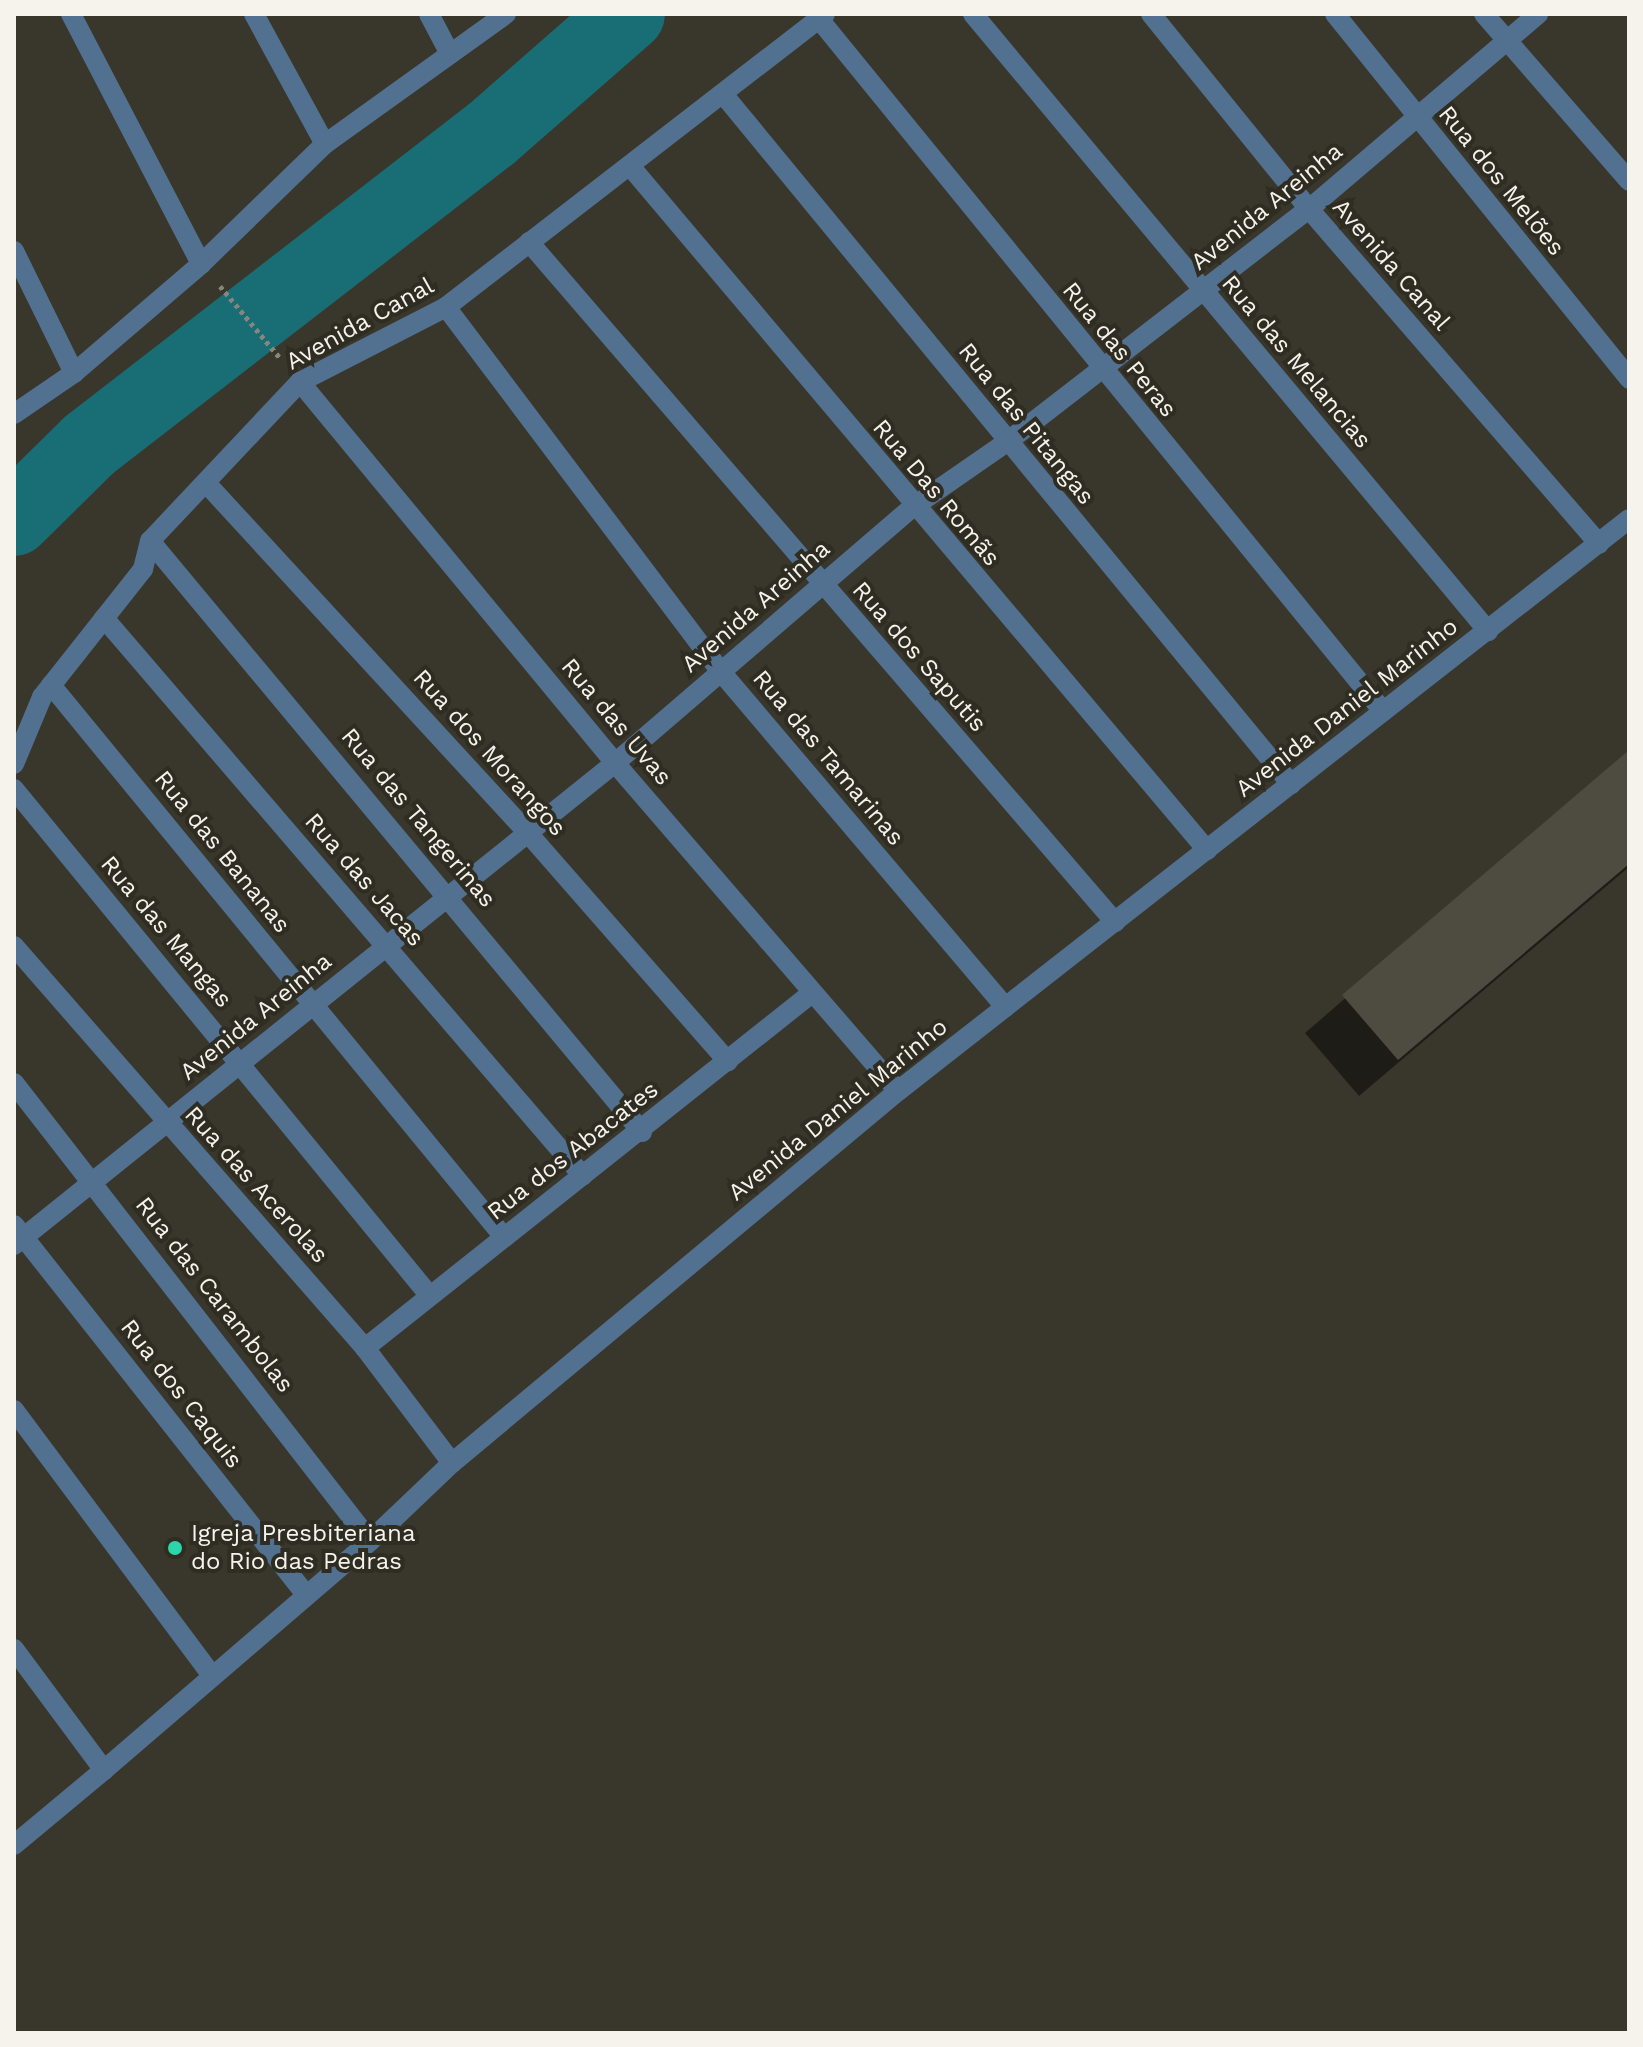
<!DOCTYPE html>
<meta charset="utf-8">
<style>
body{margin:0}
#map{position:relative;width:1643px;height:2047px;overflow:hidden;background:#39362b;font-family:"Work Sans",sans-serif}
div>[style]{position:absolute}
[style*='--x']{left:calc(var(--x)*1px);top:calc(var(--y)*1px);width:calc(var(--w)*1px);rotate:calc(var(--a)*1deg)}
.shadow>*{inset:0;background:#0007}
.river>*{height:74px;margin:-37px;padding:0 37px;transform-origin:37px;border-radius:37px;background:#196e76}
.building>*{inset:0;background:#4e4c40}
.path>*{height:5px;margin-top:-2.5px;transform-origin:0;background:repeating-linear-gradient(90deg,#87857c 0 4px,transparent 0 8px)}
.minor>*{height:20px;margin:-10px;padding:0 10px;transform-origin:10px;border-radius:10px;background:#527090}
.dots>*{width:22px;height:22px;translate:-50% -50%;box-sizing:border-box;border:4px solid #2f2c21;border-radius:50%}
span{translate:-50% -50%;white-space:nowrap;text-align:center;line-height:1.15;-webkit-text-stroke:8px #2f2c21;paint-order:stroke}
.street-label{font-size:24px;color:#f5f3ec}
.poi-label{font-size:24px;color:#f5f3ec}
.left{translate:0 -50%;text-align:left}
.frame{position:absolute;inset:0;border:16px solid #f5f3ec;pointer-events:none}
</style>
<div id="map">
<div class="shadow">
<div style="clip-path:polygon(1629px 753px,1629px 867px,1359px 1096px,1305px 1033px)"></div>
</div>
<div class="river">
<div style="--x:14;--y:519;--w:105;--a:-44.6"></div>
<div style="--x:89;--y:445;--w:508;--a:-37.73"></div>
<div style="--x:491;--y:134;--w:182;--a:-41.2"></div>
</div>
<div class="building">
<div style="clip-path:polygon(1629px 750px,1629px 864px,1398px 1060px,1342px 995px)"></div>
</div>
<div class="path">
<div style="--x:220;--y:286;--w:94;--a:50.2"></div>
</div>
<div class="minor">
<div style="--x:71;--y:14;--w:282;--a:62.5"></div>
<div style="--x:254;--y:14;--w:148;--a:61.4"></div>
<div style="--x:429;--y:14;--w:45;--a:62.3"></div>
<div style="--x:973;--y:14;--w:804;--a:50.15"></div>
<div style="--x:1151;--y:14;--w:251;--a:51"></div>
<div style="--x:1309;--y:209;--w:443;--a:49.1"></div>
<div style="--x:1335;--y:14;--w:469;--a:51.1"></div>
<div style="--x:1484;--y:14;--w:221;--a:49"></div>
<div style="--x:819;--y:19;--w:893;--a:50.82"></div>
<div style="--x:723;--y:94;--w:894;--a:50.54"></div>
<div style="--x:630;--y:166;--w:895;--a:49.85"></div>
<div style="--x:529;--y:242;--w:898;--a:49.25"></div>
<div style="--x:14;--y:251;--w:136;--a:63.8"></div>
<div style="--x:446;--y:307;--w:458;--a:53"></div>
<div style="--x:722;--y:673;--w:438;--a:49.7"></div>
<div style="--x:300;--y:382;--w:494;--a:50.4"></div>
<div style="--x:615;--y:763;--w:433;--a:49.2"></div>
<div style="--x:14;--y:414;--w:73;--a:-34.3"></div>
<div style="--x:74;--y:373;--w:167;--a:-40.6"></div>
<div style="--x:201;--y:264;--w:173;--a:-44.1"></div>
<div style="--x:325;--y:144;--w:223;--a:-35.7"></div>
<div style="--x:207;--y:484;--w:473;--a:47.4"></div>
<div style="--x:527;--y:832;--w:305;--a:48.8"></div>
<div style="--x:150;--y:541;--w:769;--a:50.22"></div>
<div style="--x:104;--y:618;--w:735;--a:49.36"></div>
<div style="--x:51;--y:685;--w:714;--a:50.63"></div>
<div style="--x:14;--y:764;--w:73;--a:-67.3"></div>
<div style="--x:42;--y:697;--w:163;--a:-51.7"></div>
<div style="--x:143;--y:569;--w:29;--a:-76"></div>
<div style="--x:150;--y:541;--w:219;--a:-46.7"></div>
<div style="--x:300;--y:382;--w:164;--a:-27.2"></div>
<div style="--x:446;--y:307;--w:479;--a:-37.7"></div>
<div style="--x:14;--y:789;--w:654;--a:50.64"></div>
<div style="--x:14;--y:946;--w:534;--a:48.87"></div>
<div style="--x:365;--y:1348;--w:144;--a:52.9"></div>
<div style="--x:14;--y:1083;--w:580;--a:52.14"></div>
<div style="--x:14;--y:1225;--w:471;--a:51.7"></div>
<div style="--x:14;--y:1245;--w:770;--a:-38.73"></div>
<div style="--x:615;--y:763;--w:393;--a:-40.7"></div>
<div style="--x:913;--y:507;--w:114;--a:-34.7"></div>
<div style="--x:1007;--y:442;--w:381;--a:-37.7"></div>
<div style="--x:1309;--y:209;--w:301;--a:-40.4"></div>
<div style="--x:365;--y:1348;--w:571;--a:-38.46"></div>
<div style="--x:14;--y:1410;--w:329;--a:53.3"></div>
<div style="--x:14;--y:1649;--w:151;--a:53.4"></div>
<div style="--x:104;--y:1770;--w:117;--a:140.2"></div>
<div style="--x:104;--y:1770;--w:351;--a:-40.7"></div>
<div style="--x:370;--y:1541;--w:113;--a:-43.6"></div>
<div style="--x:452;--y:1463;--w:581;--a:-39.83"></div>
<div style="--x:898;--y:1091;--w:928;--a:-38.04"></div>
</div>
<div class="dots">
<div style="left:175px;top:1548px;background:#2dd5ab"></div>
</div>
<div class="street-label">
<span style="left:1501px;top:181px;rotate:51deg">Rua dos Melões</span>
<span style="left:1267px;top:207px;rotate:-39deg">Avenida Areinha</span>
<span style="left:1391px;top:265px;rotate:49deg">Avenida Canal</span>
<span style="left:360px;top:324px;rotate:-29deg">Avenida Canal</span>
<span style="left:1119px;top:350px;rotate:51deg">Rua das Peras</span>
<span style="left:1296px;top:362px;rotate:50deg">Rua das Melancias</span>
<span style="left:1026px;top:424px;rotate:51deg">Rua das Pitangas</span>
<span style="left:936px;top:493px;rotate:50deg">Rua Das Romãs</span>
<span style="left:756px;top:607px;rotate:-41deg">Avenida Areinha</span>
<span style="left:919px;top:657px;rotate:49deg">Rua dos Saputis</span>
<span style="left:1347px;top:708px;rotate:-38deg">Avenida Daniel Marinho</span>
<span style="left:616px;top:722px;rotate:50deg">Rua das Uvas</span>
<span style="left:489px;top:753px;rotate:48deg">Rua dos Morangos</span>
<span style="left:828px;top:758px;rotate:50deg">Rua das Tamarinas</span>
<span style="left:418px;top:818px;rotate:50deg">Rua das Tangerinas</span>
<span style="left:222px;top:852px;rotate:51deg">Rua das Bananas</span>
<span style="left:364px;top:880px;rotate:49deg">Rua das Jacas</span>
<span style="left:166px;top:932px;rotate:50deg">Rua das Mangas</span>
<span style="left:256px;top:1017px;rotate:-39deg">Avenida Areinha</span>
<span style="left:838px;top:1110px;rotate:-39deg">Avenida Daniel Marinho</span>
<span style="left:573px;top:1151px;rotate:-38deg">Rua dos Abacates</span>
<span style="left:256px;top:1185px;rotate:48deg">Rua das Acerolas</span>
<span style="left:214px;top:1295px;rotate:52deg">Rua das Carambolas</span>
<span style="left:181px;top:1394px;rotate:52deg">Rua dos Caquis</span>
</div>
<div class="poi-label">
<span class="left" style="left:191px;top:1548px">Igreja Presbiteriana<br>do Rio das Pedras</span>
</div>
<div class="frame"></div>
</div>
